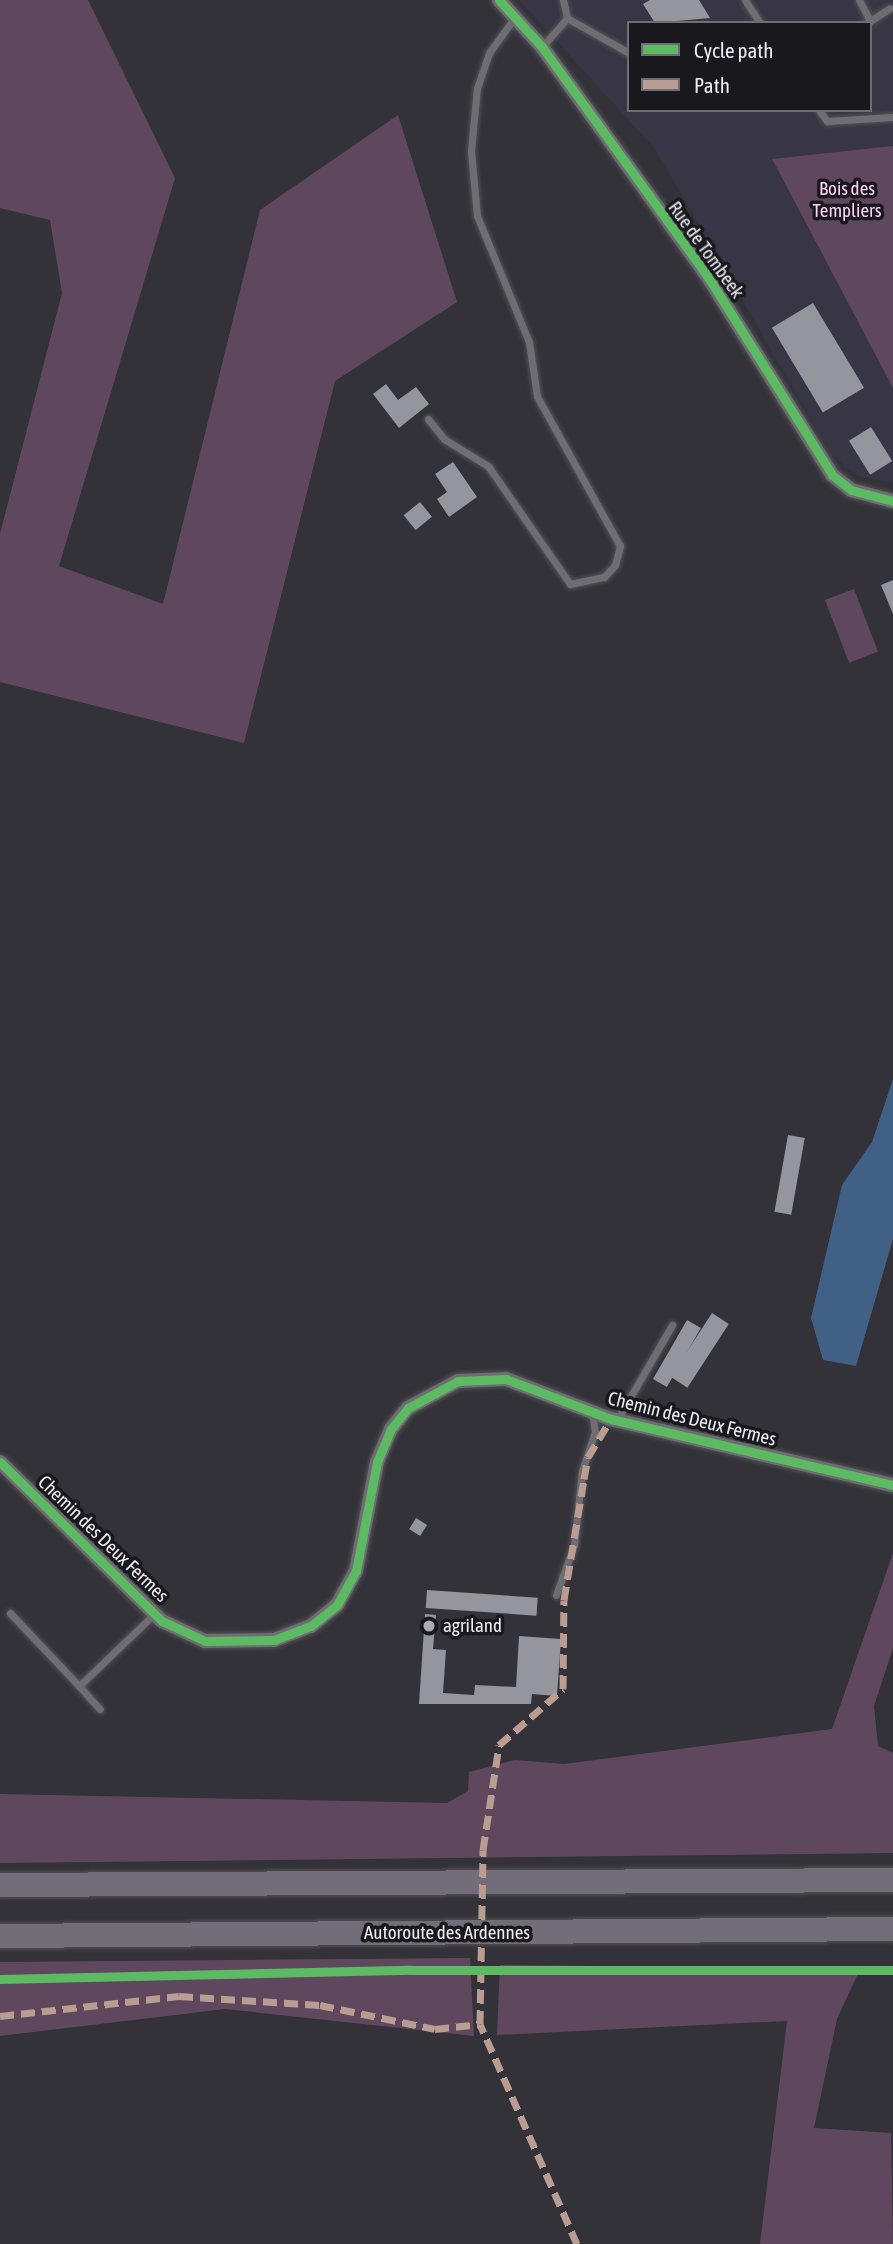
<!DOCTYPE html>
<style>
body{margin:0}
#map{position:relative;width:893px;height:2244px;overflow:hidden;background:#333238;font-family:"Asap Condensed",sans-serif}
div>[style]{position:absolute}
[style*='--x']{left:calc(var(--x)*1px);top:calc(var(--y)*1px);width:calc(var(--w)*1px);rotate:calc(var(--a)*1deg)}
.built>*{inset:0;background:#383544}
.green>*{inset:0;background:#5f485d;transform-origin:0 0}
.water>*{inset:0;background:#416086}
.building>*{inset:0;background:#95969d;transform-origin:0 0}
.roads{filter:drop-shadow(0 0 2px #525156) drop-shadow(0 0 2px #525156)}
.service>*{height:7px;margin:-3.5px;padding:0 3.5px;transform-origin:3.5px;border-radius:3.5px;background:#6e6e72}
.minor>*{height:14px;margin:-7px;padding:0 7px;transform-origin:7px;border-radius:7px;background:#6e6e72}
.motorway>*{height:24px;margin:-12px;padding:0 12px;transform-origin:12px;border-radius:12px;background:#736d79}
.quiet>*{height:7px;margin-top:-3.5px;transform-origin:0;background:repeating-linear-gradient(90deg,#b99d93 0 14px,transparent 0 21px)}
.cycleway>*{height:9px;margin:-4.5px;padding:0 4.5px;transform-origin:4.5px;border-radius:4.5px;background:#5cba63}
.dots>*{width:19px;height:19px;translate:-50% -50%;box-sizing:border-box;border:4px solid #19191d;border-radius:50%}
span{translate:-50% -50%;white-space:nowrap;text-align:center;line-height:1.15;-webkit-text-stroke:7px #19191d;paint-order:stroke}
.park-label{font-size:19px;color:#fbd1f5}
.street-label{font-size:19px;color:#edecf3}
.poi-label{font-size:19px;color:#edecf3}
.left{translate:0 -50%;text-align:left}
.legend{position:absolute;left:627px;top:21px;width:245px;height:91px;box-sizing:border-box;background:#19191d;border:2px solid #6e6d73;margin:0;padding:9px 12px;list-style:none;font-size:21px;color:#edecf3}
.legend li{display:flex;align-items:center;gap:14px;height:35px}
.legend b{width:35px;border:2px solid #6e6d73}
</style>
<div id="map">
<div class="built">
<div style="clip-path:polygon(evenodd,519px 0,893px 0,893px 146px,772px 160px,893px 388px,893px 483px,858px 476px,832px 456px,655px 149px,519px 0,629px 23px,870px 23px,870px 110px,629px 110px,629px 23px)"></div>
</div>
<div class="green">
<div style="clip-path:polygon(0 0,88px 0,175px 178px,59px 566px,163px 604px,260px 210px,398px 115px,457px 302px,335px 381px,244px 743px,0 682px,0 534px,62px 293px,50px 220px,0 208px)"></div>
<div style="clip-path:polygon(893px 146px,893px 388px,772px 159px)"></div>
<div style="left:854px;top:589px;width:67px;height:31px;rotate:69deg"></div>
<div style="clip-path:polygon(893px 1553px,893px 1648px,874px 1706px,878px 1746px,893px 1753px,893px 1853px,0 1863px,0 1794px,447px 1803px,468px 1791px,469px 1772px,515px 1760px,564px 1764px,832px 1729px)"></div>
<div style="clip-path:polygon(470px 1958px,474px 2036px,225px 2009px,0 2036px,0 1962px)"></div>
<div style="clip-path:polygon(500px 1965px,860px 1969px,837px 2019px,814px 2128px,891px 2133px,893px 2244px,760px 2244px,787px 2021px,497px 2035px)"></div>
</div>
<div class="water">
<div style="clip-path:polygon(893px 1079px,893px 1239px,856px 1366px,823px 1360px,811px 1318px,842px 1185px,872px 1142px)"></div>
</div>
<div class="building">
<div style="clip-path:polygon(650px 0,699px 0,710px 18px,655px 23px,643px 4px)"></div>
<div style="left:813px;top:303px;width:99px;height:48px;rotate:59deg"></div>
<div style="clip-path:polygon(386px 384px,398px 400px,416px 387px,429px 404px,399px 428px,373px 394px)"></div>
<div style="left:871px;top:427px;width:40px;height:26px;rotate:58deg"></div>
<div style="clip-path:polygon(453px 462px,477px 497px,449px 517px,437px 499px,447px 492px,435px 474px)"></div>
<div style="left:420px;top:502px;width:19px;height:21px;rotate:51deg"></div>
<div style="clip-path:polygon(893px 580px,893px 614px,881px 585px)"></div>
<div style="left:788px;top:1135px;width:17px;height:78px;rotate:10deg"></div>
<div style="left:712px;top:1313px;width:20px;height:76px;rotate:33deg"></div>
<div style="left:687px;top:1320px;width:16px;height:68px;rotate:30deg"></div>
<div style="left:416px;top:1518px;width:13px;height:13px;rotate:32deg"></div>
<div style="left:427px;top:1590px;width:111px;height:18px;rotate:4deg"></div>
<div style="clip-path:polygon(425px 1614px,436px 1615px,433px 1649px,446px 1650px,443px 1693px,474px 1695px,475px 1685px,516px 1687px,519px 1636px,561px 1639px,557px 1696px,532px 1694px,531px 1704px,419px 1704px)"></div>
</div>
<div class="roads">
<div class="service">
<div style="--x:563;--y:0;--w:18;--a:77"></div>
<div style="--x:745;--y:0;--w:27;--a:57"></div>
<div style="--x:859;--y:0;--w:24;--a:62"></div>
<div style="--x:867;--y:23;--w:27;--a:-33"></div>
<div style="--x:542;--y:47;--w:38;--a:-49"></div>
<div style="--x:567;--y:18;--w:71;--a:29.4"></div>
<div style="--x:819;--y:110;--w:14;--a:54"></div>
<div style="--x:827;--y:121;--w:66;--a:-3.5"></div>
<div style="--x:428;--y:419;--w:26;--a:51"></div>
<div style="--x:444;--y:439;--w:52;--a:31.5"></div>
<div style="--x:488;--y:466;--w:144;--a:55.2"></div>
<div style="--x:570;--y:584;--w:35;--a:-12"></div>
<div style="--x:604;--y:577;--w:16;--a:-47"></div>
<div style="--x:615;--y:565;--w:20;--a:-75"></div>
<div style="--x:620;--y:546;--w:171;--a:-119"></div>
<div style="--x:537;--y:396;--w:55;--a:-98.4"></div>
<div style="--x:529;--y:342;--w:136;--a:-112.4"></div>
<div style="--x:477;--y:216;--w:65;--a:-95.3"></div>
<div style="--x:471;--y:151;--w:63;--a:-84.6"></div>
<div style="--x:477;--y:88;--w:37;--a:-71"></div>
<div style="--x:489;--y:53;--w:44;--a:-54.2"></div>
<div style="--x:617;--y:1420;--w:110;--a:-59.9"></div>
<div style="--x:556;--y:1595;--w:53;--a:-70.2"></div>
<div style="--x:574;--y:1545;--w:74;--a:-83.8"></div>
<div style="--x:582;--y:1471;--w:41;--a:-71.6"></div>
<div style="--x:595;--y:1432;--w:19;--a:-99"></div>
<div style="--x:10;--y:1613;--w:100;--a:46.6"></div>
<div style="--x:79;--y:1686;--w:104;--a:-43.8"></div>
<div style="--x:79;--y:1686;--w:31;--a:48"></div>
</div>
<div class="minor">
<div style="--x:499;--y:0;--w:64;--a:47.5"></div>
<div style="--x:542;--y:47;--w:284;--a:54.2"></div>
<div style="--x:708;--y:277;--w:234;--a:57.9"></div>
<div style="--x:832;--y:475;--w:24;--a:38"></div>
<div style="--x:851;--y:490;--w:43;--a:14.7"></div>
<div style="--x:0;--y:1462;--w:227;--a:44.5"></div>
<div style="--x:162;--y:1621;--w:47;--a:24.9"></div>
<div style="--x:205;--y:1641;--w:69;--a:-0.8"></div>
<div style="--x:274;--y:1640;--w:40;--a:-21"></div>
<div style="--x:311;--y:1626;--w:33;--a:-39"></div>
<div style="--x:337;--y:1605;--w:39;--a:-61"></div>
<div style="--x:356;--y:1571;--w:111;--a:-79.1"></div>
<div style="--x:377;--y:1462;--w:36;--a:-67"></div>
<div style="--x:391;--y:1429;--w:27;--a:-51"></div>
<div style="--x:408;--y:1408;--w:57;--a:-28.4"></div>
<div style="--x:458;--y:1381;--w:48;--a:-2.4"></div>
<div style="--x:506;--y:1379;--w:112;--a:20.9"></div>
<div style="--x:611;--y:1419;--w:290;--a:13.2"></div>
</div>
<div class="motorway">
<div style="--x:0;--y:1885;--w:893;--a:-0.32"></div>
<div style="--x:0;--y:1936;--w:893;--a:-0.45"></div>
</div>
</div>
<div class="quiet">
<div style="--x:0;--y:2016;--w:180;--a:-6.4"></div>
<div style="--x:179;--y:1996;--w:141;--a:3.7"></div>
<div style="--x:320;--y:2005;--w:117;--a:11.8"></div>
<div style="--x:435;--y:2029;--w:45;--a:-6.3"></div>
<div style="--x:577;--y:2244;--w:240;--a:-113.8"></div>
<div style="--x:480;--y:2024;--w:174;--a:-89"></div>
<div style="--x:483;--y:1850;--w:106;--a:-81.3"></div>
<div style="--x:499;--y:1745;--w:85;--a:-41.2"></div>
<div style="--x:563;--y:1689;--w:89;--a:-89.4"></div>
<div style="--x:564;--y:1600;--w:123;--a:-80.6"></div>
<div style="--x:584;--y:1479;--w:22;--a:-80"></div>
<div style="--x:588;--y:1457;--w:44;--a:-58.8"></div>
</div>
<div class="cycleway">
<div style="--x:499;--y:0;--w:64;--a:47.5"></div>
<div style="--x:542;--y:47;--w:284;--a:54.2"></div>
<div style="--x:708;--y:277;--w:234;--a:57.9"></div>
<div style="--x:832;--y:475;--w:24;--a:38"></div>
<div style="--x:851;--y:490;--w:43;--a:14.7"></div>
<div style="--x:0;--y:1462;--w:227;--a:44.5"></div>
<div style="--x:162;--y:1621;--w:47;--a:24.9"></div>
<div style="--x:205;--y:1641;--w:69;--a:-0.8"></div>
<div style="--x:274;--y:1640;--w:40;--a:-21"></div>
<div style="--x:311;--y:1626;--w:33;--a:-39"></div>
<div style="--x:337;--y:1605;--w:39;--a:-61"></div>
<div style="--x:356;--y:1571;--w:111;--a:-79.1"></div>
<div style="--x:377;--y:1462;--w:36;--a:-67"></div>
<div style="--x:391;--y:1429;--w:27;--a:-51"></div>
<div style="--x:408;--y:1408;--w:57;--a:-28.4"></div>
<div style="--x:458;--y:1381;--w:48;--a:-2.4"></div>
<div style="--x:506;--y:1379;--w:112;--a:20.9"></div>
<div style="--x:611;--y:1419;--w:290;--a:13.2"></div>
<div style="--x:0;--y:1979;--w:410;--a:-1.3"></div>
<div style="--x:410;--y:1970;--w:483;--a:0"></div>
</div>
<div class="dots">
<div style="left:429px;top:1626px;background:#acabb2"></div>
</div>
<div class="park-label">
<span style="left:847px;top:200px">Bois des<br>Templiers</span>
</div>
<div class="street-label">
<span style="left:706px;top:250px;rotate:54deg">Rue de Tombeek</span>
<span style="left:692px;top:1419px;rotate:14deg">Chemin des Deux Fermes</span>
<span style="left:103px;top:1539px;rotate:44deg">Chemin des Deux Fermes</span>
<span style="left:447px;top:1933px">Autoroute des Ardennes</span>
</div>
<div class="poi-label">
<span class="left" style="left:443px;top:1626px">agriland</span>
</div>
<ul class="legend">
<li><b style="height:9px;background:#5cba63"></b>Cycle path</li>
<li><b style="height:9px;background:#b99d93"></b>Path</li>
</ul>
</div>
